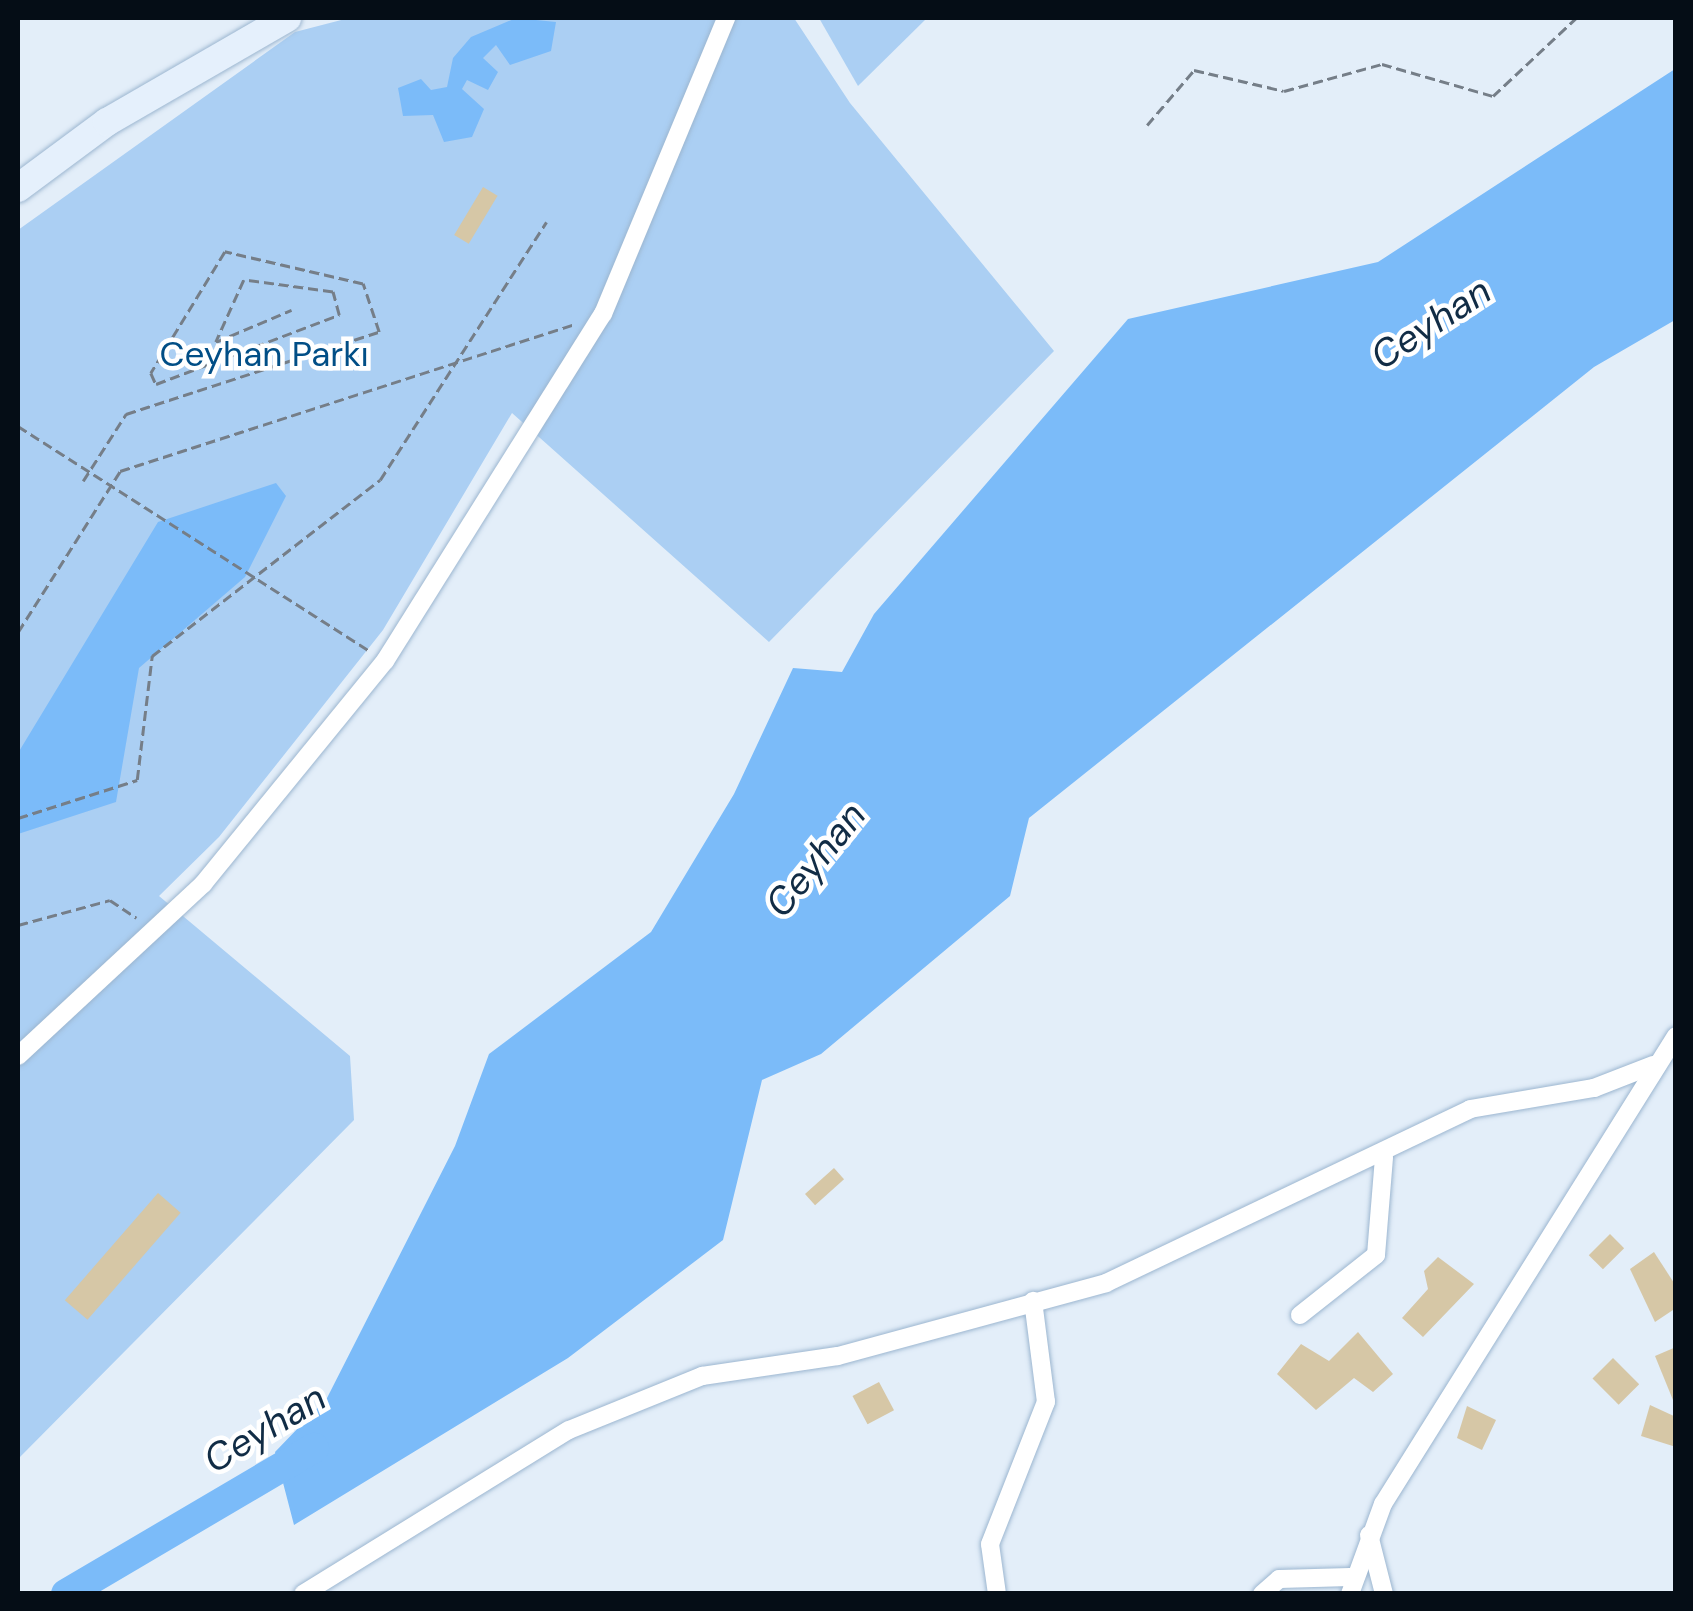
<!DOCTYPE html>
<meta charset="utf-8">
<style>
body{margin:0}
#map{position:relative;width:1693px;height:1611px;overflow:hidden;background:#e3eef9;font-family:"DM Sans",sans-serif}
div>[style]{position:absolute}
[style*='--x']{left:calc(var(--x)*1px);top:calc(var(--y)*1px);width:calc(var(--w)*1px);rotate:calc(var(--a)*1deg)}
.green>*{inset:0;background:#abcff3}
.water>*{inset:0;background:#7bbbf9}
.river>*{height:30px;margin:-15px;padding:0 15px;transform-origin:15px;border-radius:15px;background:#7bbbf9}
.building>*{inset:0;background:#d6c7a6;transform-origin:0 0}
.path>*{height:2.5px;margin-top:-1.25px;transform-origin:0;background:repeating-linear-gradient(90deg,#757e88 0 10px,transparent 0 15px)}
.roads{filter:drop-shadow(0 0 2px #9cb6d0) drop-shadow(0 0 2px #9cb6d0)}
.street>*{height:18px;margin:-9px;padding:0 9px;transform-origin:9px;border-radius:9px;background:#fff}
.secondary>*{height:28px;margin:-14px;padding:0 14px;transform-origin:14px;border-radius:14px;background:#e5f0fc}
span{translate:-50% -50%;white-space:nowrap;text-align:center;line-height:1.15;-webkit-text-stroke:9px #fff;paint-order:stroke}
.park-label{font-size:35px;color:#014e86}
.water-label{font-size:38px;color:#112c45;font-style:italic}
.frame{position:absolute;inset:0;border:20px solid #050d16;pointer-events:none}
</style>
<div id="map">
<div class="green">
<div style="clip-path:polygon(349px 18px,794px 18px,850px 103px,1054px 351px,769px 642px,512px 413px,383px 630px,219px 837px,159px 896px,350px 1056px,354px 1120px,18px 1459px,18px 230px,295px 32px)"></div>
<div style="clip-path:polygon(819px 18px,927px 18px,858px 86px)"></div>
</div>
<div class="water">
<div style="clip-path:polygon(516px 18px,556px 22px,551px 51px,510px 65px,496px 45px,483px 58px,498px 72px,488px 90px,467px 80px,462px 89px,484px 109px,472px 137px,444px 142px,433px 115px,403px 116px,398px 88px,421px 79px,431px 90px,447px 87px,453px 58px,471px 37px)"></div>
<div style="clip-path:polygon(1675px 69px,1675px 320px,1594px 367px,1029px 818px,1010px 896px,821px 1054px,762px 1080px,723px 1240px,568px 1358px,294px 1525px,275px 1452px,327px 1398px,455px 1146px,489px 1054px,651px 932px,734px 794px,793px 668px,842px 672px,874px 614px,1128px 319px,1378px 262px)"></div>
<div style="clip-path:polygon(276px 483px,286px 496px,245px 577px,139px 668px,116px 802px,18px 834px,18px 753px,158px 522px)"></div>
</div>
<div class="river">
<div style="--x:66;--y:1594;--w:288;--a:-30.5"></div>
</div>
<div class="building">
<div style="left:483px;top:187px;width:17px;height:56px;rotate:31deg"></div>
<div style="left:834px;top:1168px;width:15px;height:39px;rotate:48deg"></div>
<div style="left:158px;top:1193px;width:30px;height:142px;rotate:41deg"></div>
<div style="left:1610px;top:1234px;width:20px;height:30px;rotate:45deg"></div>
<div style="clip-path:polygon(1654px 1252px,1676px 1286px,1676px 1308px,1655px 1322px,1630px 1269px)"></div>
<div style="clip-path:polygon(1438px 1257px,1474px 1284px,1423px 1337px,1402px 1318px,1428px 1289px,1424px 1271px)"></div>
<div style="clip-path:polygon(1358px 1332px,1393px 1374px,1373px 1392px,1354px 1378px,1316px 1410px,1277px 1374px,1301px 1344px,1329px 1361px)"></div>
<div style="clip-path:polygon(1676px 1347px,1676px 1405px,1675px 1405px,1655px 1356px)"></div>
<div style="left:1613px;top:1358px;width:37px;height:29px;rotate:45deg"></div>
<div style="left:879px;top:1382px;width:32px;height:30px;rotate:62deg"></div>
<div style="clip-path:polygon(1650px 1405px,1676px 1417px,1676px 1447px,1641px 1436px)"></div>
<div style="clip-path:polygon(1467px 1406px,1496px 1420px,1482px 1450px,1457px 1438px)"></div>
</div>
<div class="path">
<div style="--x:1147;--y:125;--w:72;--a:-49.5"></div>
<div style="--x:1194;--y:70;--w:92;--a:13.1"></div>
<div style="--x:1284;--y:91;--w:102;--a:-15.4"></div>
<div style="--x:1382;--y:64;--w:116;--a:16.1"></div>
<div style="--x:1493;--y:96;--w:114;--a:-43.2"></div>
<div style="--x:18;--y:426;--w:419;--a:32.6"></div>
<div style="--x:83;--y:481;--w:80;--a:-57.3"></div>
<div style="--x:126;--y:414;--w:266;--a:-18"></div>
<div style="--x:379;--y:332;--w:51;--a:-108.4"></div>
<div style="--x:363;--y:284;--w:142;--a:-166.9"></div>
<div style="--x:225;--y:252;--w:142;--a:121.4"></div>
<div style="--x:151;--y:373;--w:12;--a:66"></div>
<div style="--x:156;--y:384;--w:196;--a:-20.7"></div>
<div style="--x:339;--y:315;--w:24;--a:-105"></div>
<div style="--x:333;--y:292;--w:90;--a:-172.3"></div>
<div style="--x:244;--y:280;--w:68;--a:114.3"></div>
<div style="--x:216;--y:342;--w:82;--a:-23.1"></div>
<div style="--x:18;--y:632;--w:191;--a:-57.6"></div>
<div style="--x:120;--y:471;--w:477;--a:-17.9"></div>
<div style="--x:18;--y:818;--w:125;--a:-17.7"></div>
<div style="--x:137;--y:780;--w:125;--a:-83.1"></div>
<div style="--x:152;--y:656;--w:288;--a:-37.7"></div>
<div style="--x:380;--y:480;--w:307;--a:-57.2"></div>
<div style="--x:18;--y:925;--w:95;--a:-15.2"></div>
<div style="--x:110;--y:900;--w:32;--a:34"></div>
</div>
<div class="roads">
<div class="street">
<div style="--x:18;--y:1056;--w:253;--a:-42.9"></div>
<div style="--x:203;--y:884;--w:288;--a:-50.8"></div>
<div style="--x:385;--y:661;--w:410;--a:-57.9"></div>
<div style="--x:603;--y:314;--w:321;--a:-67.4"></div>
<div style="--x:1300;--y:1315;--w:97;--a:-38.3"></div>
<div style="--x:1376;--y:1255;--w:98;--a:-85.3"></div>
<div style="--x:1369;--y:1535;--w:61;--a:75.7"></div>
<div style="--x:303;--y:1594;--w:312;--a:-31.7"></div>
<div style="--x:569;--y:1430;--w:144;--a:-22.1"></div>
<div style="--x:702;--y:1376;--w:137;--a:-8.4"></div>
<div style="--x:838;--y:1356;--w:278;--a:-15.2"></div>
<div style="--x:1106;--y:1283;--w:403;--a:-25.5"></div>
<div style="--x:1470;--y:1109;--w:126;--a:-9.6"></div>
<div style="--x:1594;--y:1088;--w:63;--a:-21.3"></div>
<div style="--x:997;--y:1594;--w:50;--a:-98"></div>
<div style="--x:990;--y:1544;--w:153;--a:-68.5"></div>
<div style="--x:1046;--y:1402;--w:102;--a:-97.3"></div>
<div style="--x:1262;--y:1594;--w:23;--a:-41"></div>
<div style="--x:1279;--y:1579;--w:71;--a:-1.6"></div>
<div style="--x:1350;--y:1594;--w:96;--a:-69.9"></div>
<div style="--x:1383;--y:1504;--w:552;--a:-57.95"></div>
</div>
<div class="secondary">
<div style="--x:18;--y:188;--w:111;--a:-36.6"></div>
<div style="--x:107;--y:122;--w:208;--a:-30"></div>
</div>
</div>
<div class="park-label">
<span style="left:264px;top:354px">Ceyhan Parkı</span>
</div>
<div class="water-label">
<span style="left:1431px;top:324px;rotate:-33deg">Ceyhan</span>
<span style="left:816px;top:860px;rotate:-51deg">Ceyhan</span>
<span style="left:265px;top:1429px;rotate:-31deg">Ceyhan</span>
</div>
<div class="frame"></div>
</div>
